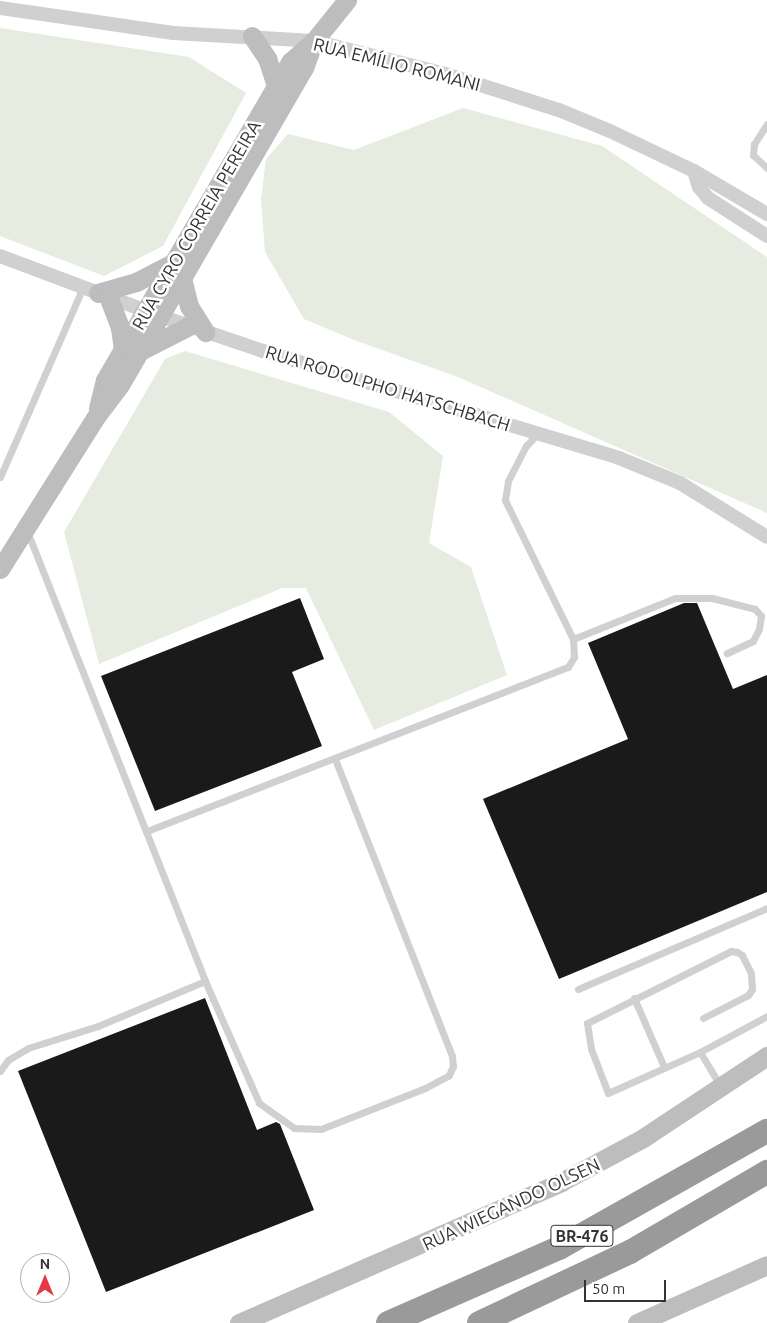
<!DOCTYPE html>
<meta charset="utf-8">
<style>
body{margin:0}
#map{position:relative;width:767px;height:1323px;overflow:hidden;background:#fff;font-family:Ubuntu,sans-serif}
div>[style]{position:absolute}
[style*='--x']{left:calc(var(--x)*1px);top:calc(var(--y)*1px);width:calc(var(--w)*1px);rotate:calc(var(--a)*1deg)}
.green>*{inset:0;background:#e6ecdf}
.building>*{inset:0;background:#1a1a1a}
.lane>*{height:7px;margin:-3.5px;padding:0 3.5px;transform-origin:3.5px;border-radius:3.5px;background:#d0d0d0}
.street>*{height:14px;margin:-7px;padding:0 7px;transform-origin:7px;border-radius:7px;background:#d0d0d0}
.secondary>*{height:19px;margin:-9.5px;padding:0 9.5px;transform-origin:9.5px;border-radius:9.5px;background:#bdbdbd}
.highway>*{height:24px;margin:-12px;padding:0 12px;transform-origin:12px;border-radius:12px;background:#9a9a9a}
span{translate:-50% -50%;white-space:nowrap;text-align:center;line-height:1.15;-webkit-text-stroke:5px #fff;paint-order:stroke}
.shield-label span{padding:1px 4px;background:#fff;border:1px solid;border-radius:4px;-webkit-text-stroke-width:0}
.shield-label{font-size:16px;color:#333;font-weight:700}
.street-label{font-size:18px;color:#333}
.north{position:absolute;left:20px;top:1253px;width:50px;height:50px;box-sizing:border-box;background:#fff;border:1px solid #adadad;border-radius:50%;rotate:0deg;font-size:14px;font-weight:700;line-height:20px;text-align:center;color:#333}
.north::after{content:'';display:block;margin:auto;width:18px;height:22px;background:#e63946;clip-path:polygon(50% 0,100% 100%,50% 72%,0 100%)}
.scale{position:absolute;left:584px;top:1280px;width:82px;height:22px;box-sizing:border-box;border:2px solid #333;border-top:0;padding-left:6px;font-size:15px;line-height:18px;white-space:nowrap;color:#333;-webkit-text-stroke:4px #fff;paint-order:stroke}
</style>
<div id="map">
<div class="green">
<div style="clip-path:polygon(0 28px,189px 57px,246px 93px,163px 246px,104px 276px,0 236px)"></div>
<div style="clip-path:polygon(463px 108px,602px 146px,767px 257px,767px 513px,458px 377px,354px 340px,304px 319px,265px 252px,261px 200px,266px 159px,288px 134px,354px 150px)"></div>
<div style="clip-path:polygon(185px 351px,389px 412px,443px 456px,429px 543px,471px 567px,507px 675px,374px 730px,306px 588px,282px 588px,99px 664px,64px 532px,165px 359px)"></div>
</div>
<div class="building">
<div style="clip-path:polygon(300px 598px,324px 659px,292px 672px,322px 746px,155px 811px,101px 676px)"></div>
<div style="clip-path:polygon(684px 603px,697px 603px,733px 689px,767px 675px,767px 892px,559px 979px,483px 799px,628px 739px,588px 643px)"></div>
<div style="clip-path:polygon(205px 998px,257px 1130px,276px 1122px,280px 1124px,314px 1210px,106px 1292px,18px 1071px)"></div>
</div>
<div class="lane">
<div style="--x:767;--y:124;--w:24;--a:123"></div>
<div style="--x:754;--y:144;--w:11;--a:95"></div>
<div style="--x:753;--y:155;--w:19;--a:43"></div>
<div style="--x:0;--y:477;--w:207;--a:-66.4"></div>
<div style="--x:27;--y:531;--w:484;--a:68.4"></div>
<div style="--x:205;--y:981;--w:133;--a:66.1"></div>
<div style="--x:259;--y:1103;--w:43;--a:35.5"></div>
<div style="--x:294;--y:1128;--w:27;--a:2"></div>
<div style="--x:321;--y:1129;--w:112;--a:-21.5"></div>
<div style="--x:425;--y:1088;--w:27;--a:-28"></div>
<div style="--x:449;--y:1075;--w:10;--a:-66"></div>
<div style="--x:453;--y:1066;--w:10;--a:-96"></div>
<div style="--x:452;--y:1056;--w:319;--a:-111.5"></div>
<div style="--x:573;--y:639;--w:110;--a:-21.9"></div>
<div style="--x:675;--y:598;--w:37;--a:0"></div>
<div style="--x:712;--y:598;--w:44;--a:14.3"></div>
<div style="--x:755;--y:609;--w:9;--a:49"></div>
<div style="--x:761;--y:616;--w:13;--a:99"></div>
<div style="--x:759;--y:629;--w:13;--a:117"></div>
<div style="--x:753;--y:641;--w:29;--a:155"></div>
<div style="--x:147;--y:831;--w:452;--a:-21.3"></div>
<div style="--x:568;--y:667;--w:12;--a:-59"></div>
<div style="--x:574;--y:657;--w:18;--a:-93"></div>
<div style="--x:573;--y:639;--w:155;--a:-116.1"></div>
<div style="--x:505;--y:500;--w:19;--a:-81"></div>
<div style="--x:508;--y:481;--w:39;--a:-63"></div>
<div style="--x:526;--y:446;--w:18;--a:-47"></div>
<div style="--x:578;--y:989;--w:206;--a:-23.2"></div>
<div style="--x:634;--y:998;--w:75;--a:66.5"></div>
<div style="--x:703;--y:1018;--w:51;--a:-27.1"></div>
<div style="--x:748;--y:995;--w:7;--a:-56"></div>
<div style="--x:752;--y:989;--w:16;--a:-94"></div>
<div style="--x:751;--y:973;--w:20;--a:-117"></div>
<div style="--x:742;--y:955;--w:6;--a:-149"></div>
<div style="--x:737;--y:952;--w:6;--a:-171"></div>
<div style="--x:731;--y:951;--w:161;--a:153.4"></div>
<div style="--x:587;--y:1023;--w:26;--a:81"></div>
<div style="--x:591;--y:1049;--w:47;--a:68.9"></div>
<div style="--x:608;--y:1093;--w:101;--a:-24"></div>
<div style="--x:700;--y:1052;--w:76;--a:-28.2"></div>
<div style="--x:700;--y:1052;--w:39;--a:59"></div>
<div style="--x:0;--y:1071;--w:14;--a:-54"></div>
<div style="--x:8;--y:1060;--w:23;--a:-31"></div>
<div style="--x:28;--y:1048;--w:73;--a:-17.4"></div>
<div style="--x:98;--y:1026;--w:116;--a:-22.8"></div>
</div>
<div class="street">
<div style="--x:0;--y:8;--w:175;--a:8.2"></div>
<div style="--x:173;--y:33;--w:141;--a:3.2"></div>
<div style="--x:314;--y:41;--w:139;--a:14.1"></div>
<div style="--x:449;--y:75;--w:115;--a:17.7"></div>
<div style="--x:559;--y:110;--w:55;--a:22.4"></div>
<div style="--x:610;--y:131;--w:93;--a:25.5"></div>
<div style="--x:694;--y:171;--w:85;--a:30.5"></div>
<div style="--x:694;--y:171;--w:17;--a:73"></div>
<div style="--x:699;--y:187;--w:14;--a:51"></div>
<div style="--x:708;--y:198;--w:70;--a:32.8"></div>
<div style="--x:0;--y:256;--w:171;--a:20.6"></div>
<div style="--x:160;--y:316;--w:109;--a:18.8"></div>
<div style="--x:263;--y:351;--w:372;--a:16.7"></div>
<div style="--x:619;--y:458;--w:66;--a:22.3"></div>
<div style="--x:680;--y:483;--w:102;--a:31.8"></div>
</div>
<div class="secondary">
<div style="--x:252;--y:36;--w:27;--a:56"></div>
<div style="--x:267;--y:58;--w:29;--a:72"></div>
<div style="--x:182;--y:278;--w:29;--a:76"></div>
<div style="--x:189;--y:306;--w:31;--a:58"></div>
<div style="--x:98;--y:293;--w:40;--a:-16"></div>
<div style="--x:136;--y:282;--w:42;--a:-27.2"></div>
<div style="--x:108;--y:296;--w:34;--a:69"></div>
<div style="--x:120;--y:328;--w:21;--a:82"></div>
<div style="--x:140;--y:351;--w:55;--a:-27"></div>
<div style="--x:98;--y:408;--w:29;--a:-76"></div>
<div style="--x:105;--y:380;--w:368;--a:-59.8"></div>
<div style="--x:290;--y:62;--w:32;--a:-41"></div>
<div style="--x:314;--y:41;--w:53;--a:-51.2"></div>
<div style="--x:0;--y:569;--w:178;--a:-57.8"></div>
<div style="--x:95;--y:418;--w:41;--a:-52.9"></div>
<div style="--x:120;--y:385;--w:367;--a:-59.9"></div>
<div style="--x:304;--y:68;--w:29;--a:-70"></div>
<div style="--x:239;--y:1323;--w:352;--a:-23.6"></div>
<div style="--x:561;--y:1182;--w:93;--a:-28.2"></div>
<div style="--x:643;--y:1138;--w:149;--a:-33.5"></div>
<div style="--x:637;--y:1323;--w:142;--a:-24"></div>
</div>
<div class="highway">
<div style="--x:388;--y:1323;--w:187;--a:-23.7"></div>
<div style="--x:559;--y:1248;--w:239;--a:-29.4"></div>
<div style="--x:479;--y:1323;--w:167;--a:-25.2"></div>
<div style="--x:630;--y:1252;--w:159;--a:-30.3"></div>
</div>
<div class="shield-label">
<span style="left:582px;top:1236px">BR-476</span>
</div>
<div class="street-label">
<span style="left:397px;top:64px;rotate:14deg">RUA EMÍLIO ROMANI</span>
<span style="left:196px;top:225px;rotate:-60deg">RUA CYRO CORREIA PEREIRA</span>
<span style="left:388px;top:388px;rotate:17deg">RUA RODOLPHO HATSCHBACH</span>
<span style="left:511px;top:1204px;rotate:-25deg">RUA WIEGANDO OLSEN</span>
</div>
<div class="north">N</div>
<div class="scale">50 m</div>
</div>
